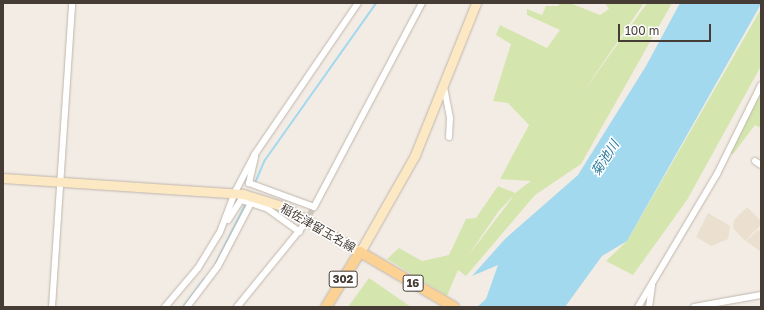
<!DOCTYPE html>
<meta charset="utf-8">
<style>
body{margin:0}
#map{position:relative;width:764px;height:310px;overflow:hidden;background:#f2ece5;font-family:"Golos Text","Noto Sans JP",sans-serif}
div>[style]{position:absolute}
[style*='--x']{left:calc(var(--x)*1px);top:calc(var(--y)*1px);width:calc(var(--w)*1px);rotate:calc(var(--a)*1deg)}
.education>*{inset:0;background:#ebdfcf}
.green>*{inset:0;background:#d4e6ae}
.water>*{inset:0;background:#a2d9ee}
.stream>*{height:2px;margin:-1px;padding:0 1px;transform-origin:1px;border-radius:1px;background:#a2d9ee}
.minor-tunnel>*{height:6px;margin-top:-3px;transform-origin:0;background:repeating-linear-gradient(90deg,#cfc9c2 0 6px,transparent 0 9px)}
.roads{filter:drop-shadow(0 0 1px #c0b6ab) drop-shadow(0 0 1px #c0b6ab)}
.minor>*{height:6px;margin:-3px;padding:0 3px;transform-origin:3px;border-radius:3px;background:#fff}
.secondary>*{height:9px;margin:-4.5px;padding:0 4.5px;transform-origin:4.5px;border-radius:4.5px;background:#fde8c4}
.primary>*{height:10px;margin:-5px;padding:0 5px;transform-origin:5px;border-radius:5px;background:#fcd194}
span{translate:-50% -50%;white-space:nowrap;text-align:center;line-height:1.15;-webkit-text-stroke:3px #fff;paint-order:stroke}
.shield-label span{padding:1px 3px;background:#fff;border:1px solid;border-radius:3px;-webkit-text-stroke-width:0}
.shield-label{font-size:11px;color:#443c35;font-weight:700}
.street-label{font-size:12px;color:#443c35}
.water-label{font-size:13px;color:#2e7d9d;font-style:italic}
.frame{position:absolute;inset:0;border:4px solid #443c35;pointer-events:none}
.scale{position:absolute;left:618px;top:24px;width:93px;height:18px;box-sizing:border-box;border:2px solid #443c35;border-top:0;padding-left:5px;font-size:12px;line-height:14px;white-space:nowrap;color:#443c35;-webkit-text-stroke:3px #fff;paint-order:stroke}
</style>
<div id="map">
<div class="education">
<div style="clip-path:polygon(747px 207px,761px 221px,761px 225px,745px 241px,733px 228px,734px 220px)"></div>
<div style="clip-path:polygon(708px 213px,730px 226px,728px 239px,711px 246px,696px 237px)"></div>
<div style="clip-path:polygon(758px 230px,761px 232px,760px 251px,746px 241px)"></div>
</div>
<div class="green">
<div style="clip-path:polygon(evenodd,560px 3px,570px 3px,600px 15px,609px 9px,605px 3px,644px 3px,581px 95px,647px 3px,672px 3px,581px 164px,535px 195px,466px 276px,458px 270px,447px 296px,387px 259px,399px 248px,422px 261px,449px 255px,466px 219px,476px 218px,498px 186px,515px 193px,531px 181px,500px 179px,529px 125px,508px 103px,493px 101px,511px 44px,496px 35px,500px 25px,547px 48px,560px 30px,527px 15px,527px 9px,542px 15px,546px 6px,558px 6px,560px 3px,512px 197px,512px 198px,468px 256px,498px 212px,512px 197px)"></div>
<div style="clip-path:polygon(761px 9px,761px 66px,687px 200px,633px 275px,606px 261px,627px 241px)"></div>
<div style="clip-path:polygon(761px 91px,761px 128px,755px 125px,733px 154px,729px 154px)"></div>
<div style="clip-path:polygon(369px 278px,411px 307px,348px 307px)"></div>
</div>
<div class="water">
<div style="clip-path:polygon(680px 3px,761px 4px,627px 241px,602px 256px,565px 307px,477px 307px,486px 299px,498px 265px,472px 276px,505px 239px,578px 175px,646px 66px)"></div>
</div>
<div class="stream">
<div style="--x:255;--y:183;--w:25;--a:-67"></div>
<div style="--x:265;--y:160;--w:192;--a:-54.7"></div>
<div style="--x:216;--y:263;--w:65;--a:-63.4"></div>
<div style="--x:183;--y:307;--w:36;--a:-53"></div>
</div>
<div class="minor-tunnel">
<div style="--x:305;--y:223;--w:18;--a:-61"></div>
</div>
<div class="roads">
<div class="minor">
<div style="--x:444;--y:87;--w:32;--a:79"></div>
<div style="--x:450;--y:118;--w:19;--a:93"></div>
<div style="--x:255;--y:157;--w:27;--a:103"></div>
<div style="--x:249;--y:183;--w:69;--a:20.3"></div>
<div style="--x:314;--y:207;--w:231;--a:-62.1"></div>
<div style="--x:755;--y:161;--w:7;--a:34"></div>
<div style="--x:228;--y:220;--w:24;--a:-57"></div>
<div style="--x:241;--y:200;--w:28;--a:18"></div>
<div style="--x:268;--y:209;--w:39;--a:36"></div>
<div style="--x:52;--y:307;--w:305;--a:-86.2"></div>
<div style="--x:165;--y:307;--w:51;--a:-49.8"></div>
<div style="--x:198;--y:268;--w:42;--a:-58.6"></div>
<div style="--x:220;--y:232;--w:43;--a:-69.4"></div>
<div style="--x:235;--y:192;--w:43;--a:-62.2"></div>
<div style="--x:255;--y:154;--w:183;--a:-55.7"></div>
<div style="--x:187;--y:307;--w:51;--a:-52.9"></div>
<div style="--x:218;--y:266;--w:71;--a:-62.4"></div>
<div style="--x:237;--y:307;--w:104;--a:-50.8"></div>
<div style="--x:638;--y:307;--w:155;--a:-59.3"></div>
<div style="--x:717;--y:174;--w:99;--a:-63.7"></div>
<div style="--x:649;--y:307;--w:22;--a:-82"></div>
<div style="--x:694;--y:307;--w:68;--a:-10.2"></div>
</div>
<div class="secondary">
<div style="--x:3;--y:178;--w:241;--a:3.8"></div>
<div style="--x:243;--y:194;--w:44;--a:17.2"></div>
<div style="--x:285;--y:207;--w:87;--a:31"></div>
<div style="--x:360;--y:252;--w:112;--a:-60.4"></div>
<div style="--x:415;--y:155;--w:164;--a:-68.1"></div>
</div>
<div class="primary">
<div style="--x:326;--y:307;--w:65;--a:-58.3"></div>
<div style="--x:360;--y:252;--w:109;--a:30.3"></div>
</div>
</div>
<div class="shield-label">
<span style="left:343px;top:279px">302</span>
<span style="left:413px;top:283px">16</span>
</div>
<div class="street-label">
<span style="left:318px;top:228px;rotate:30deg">稲佐津留玉名線</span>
</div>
<div class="water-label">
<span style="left:605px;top:158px;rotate:-57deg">菊池川</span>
</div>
<div class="frame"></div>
<div class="scale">100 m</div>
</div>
